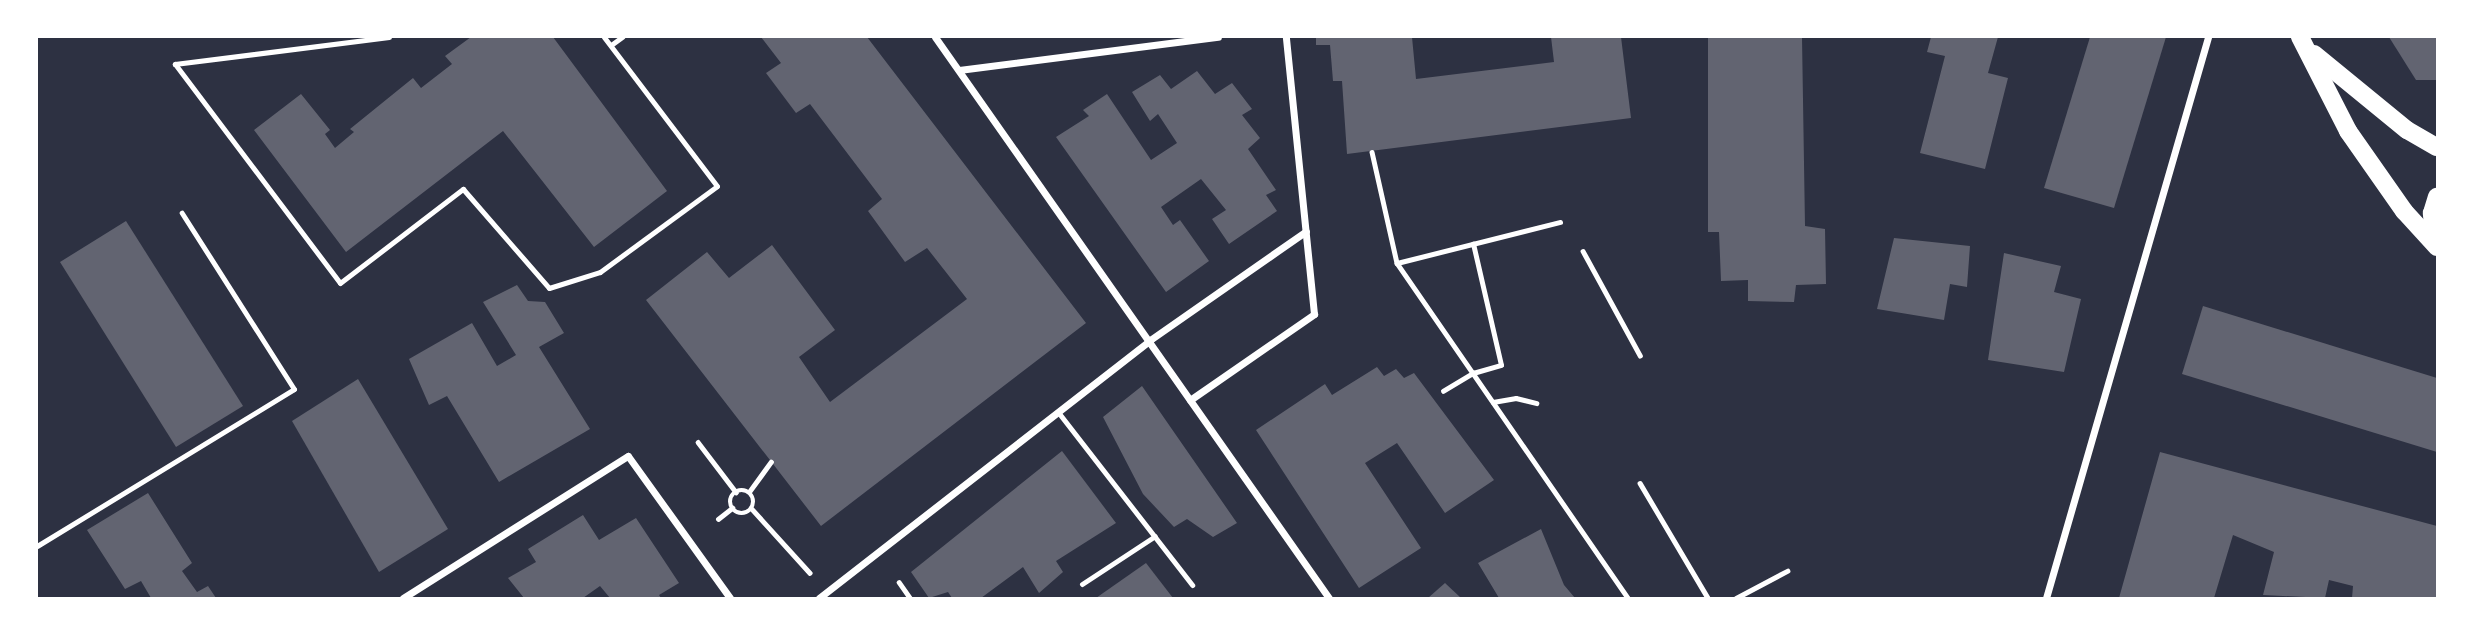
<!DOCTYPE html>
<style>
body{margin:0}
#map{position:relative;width:2474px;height:635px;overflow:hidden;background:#2d3142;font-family:"Source Serif 4",serif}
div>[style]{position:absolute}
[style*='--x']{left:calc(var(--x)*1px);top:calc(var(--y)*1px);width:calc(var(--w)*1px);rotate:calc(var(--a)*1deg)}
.building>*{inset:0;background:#626471}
.path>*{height:4.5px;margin:-2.25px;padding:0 2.25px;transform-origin:2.25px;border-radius:2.25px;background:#fff}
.path>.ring{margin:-2.25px;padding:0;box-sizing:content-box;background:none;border:4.5px solid #fff;border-radius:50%}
.service>*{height:5px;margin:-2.5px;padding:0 2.5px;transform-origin:2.5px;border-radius:2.5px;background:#fff}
.minor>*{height:7px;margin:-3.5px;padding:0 3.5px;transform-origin:3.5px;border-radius:3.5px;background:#fff}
.primary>*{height:18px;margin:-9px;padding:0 9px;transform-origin:9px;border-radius:9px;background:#fff}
span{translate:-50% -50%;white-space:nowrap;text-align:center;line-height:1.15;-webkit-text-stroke:7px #fff;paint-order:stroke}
.frame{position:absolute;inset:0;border:38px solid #fff;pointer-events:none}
</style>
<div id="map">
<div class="building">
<i style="clip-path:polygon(471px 37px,553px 37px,667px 191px,594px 247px,503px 131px,346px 252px,254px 130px,301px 94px,330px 130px,325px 134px,335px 148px,354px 132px,350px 129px,413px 78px,421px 88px,452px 64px,445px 56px)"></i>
<i style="clip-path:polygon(761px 37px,867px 37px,1086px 323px,821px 526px,646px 300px,707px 252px,729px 278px,772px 245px,835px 330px,799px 357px,830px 402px,967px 299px,927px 248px,905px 262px,868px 211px,882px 199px,810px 104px,796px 113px,766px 73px,781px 63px)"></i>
<i style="clip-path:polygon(1316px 37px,1412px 37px,1416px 79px,1554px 62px,1551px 37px,1621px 37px,1631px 118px,1347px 154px,1342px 81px,1333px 81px,1330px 45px,1316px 45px)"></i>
<i style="clip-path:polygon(1708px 37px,1802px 37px,1805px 226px,1825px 229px,1826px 284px,1796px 285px,1794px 302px,1748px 301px,1748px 280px,1721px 281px,1719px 232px,1708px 232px)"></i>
<i style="clip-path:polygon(1931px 37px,1998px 37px,1988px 73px,2008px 78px,1985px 169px,1920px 153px,1945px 56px,1927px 52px)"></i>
<i style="clip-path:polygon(2090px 37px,2166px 37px,2114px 208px,2044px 188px)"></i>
<i style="clip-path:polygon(2389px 37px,2437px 37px,2437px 80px,2416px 80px)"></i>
<i style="clip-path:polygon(1197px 71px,1215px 94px,1232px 83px,1252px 109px,1242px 115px,1260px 138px,1248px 149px,1276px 190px,1266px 195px,1277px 211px,1229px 244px,1212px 219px,1226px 210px,1201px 179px,1161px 207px,1173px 225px,1180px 220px,1209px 261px,1166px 292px,1056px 137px,1089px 116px,1083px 110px,1107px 94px,1151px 160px,1177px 143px,1158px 114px,1150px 121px,1132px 92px,1160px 75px,1171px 89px)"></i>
<i style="clip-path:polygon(126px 221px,243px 406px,176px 447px,60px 262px)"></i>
<i style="clip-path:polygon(1894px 238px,1970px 246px,1967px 287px,1950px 284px,1944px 320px,1877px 309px)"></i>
<i style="clip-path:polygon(2004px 253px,2061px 266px,2054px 292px,2081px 299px,2064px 372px,1988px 360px)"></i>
<i style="clip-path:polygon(517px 285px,528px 301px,545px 302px,564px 333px,539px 347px,590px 429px,499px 482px,447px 396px,429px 405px,409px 359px,472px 323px,497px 366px,516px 355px,483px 302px)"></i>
<i style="clip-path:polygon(2203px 306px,2437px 378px,2437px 452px,2182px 374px)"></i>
<i style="clip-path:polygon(1377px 367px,1384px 376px,1396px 369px,1404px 378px,1414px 373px,1494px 480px,1445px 513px,1397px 443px,1365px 463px,1421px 548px,1359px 588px,1256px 430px,1325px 384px,1332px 395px)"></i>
<i style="clip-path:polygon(358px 379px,448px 529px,379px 572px,292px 421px)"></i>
<i style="clip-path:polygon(1142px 386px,1237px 523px,1213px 537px,1187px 519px,1174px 527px,1143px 494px,1103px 417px)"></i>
<i style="clip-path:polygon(1062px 451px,1116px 523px,1056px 561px,1063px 572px,1039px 593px,1023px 567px,981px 598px,952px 598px,948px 592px,929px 598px,911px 572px)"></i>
<i style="clip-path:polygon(2160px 452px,2437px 526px,2437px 598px,2352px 598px,2353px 586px,2329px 580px,2325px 598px,2263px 595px,2274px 552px,2233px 535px,2214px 598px,2119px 598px)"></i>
<i style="clip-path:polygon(148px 493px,192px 563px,182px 571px,197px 592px,208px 586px,216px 598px,151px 598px,141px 581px,125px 589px,87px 530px)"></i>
<i style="clip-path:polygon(583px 515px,599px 540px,636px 518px,679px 583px,659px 595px,661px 598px,610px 598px,600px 586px,583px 598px,524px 598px,508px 578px,536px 562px,528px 549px)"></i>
<i style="clip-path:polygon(1541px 529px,1564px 585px,1575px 598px,1499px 598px,1478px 563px)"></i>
<i style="clip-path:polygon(1146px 563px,1173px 598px,1096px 598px)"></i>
<i style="clip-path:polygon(1445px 583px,1461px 598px,1428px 598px)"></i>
</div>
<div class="path">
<i style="--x:1372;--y:152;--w:114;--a:77.3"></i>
<i style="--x:1397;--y:263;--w:407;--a:55.4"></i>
<i style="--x:1583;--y:251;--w:119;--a:61.3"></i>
<i style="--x:1397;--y:263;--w:168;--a:-14.1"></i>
<i style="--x:1443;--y:391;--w:35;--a:-31"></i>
<i style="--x:1473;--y:373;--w:29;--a:-16"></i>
<i style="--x:1501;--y:365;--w:124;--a:-103"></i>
<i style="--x:1493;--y:402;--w:23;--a:-10"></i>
<i style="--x:1516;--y:398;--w:21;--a:14"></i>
<i style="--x:698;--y:442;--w:63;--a:52.8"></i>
<i style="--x:1640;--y:483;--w:134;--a:59.4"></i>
<i class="ring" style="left:730px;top:490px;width:19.5px;height:19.5px"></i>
<i style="--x:749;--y:492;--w:37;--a:-54"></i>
<i style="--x:752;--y:509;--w:86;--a:47.8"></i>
<i style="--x:718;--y:519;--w:18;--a:-38"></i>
<i style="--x:899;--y:582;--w:19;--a:55"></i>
<i style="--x:1736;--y:598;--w:58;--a:-27.9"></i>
</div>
<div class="service">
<i style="--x:389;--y:37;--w:216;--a:172.8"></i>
<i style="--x:175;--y:64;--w:274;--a:53"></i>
<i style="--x:340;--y:283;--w:155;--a:-37.4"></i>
<i style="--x:463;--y:189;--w:131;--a:49"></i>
<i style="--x:549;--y:288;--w:53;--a:-17.4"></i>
<i style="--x:600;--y:272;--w:145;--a:-36.3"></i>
<i style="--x:717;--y:186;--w:187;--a:-127.2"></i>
<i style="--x:611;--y:45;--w:14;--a:-36"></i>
<i style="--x:1058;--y:412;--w:219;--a:52.2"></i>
<i style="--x:37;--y:546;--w:301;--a:-31.4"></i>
<i style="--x:294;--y:389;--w:209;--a:-122.5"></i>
<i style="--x:1082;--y:584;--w:87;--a:-33.3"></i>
</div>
<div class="minor">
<i style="--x:935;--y:37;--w:686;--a:54.92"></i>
<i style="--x:959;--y:70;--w:261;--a:-7.3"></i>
<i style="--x:1190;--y:400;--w:151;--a:-34.7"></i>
<i style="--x:1314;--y:314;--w:278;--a:-95.8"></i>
<i style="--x:403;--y:598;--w:266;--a:-32.3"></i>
<i style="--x:628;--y:456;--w:175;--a:54.3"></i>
<i style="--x:819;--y:598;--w:420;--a:-37.9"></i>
<i style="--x:1150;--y:340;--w:190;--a:-34.9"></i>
<i style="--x:2046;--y:598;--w:584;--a:-73.89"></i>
</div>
<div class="primary">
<i style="--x:2300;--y:37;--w:106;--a:62.9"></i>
<i style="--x:2348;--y:131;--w:98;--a:55"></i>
<i style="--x:2404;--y:211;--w:49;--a:47.5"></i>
<i style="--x:2314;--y:54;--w:120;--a:39.3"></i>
<i style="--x:2407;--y:130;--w:34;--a:30"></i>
<i style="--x:2435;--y:244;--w:31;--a:-96"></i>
<i style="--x:2432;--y:213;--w:17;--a:-73"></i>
</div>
<div class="frame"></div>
</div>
